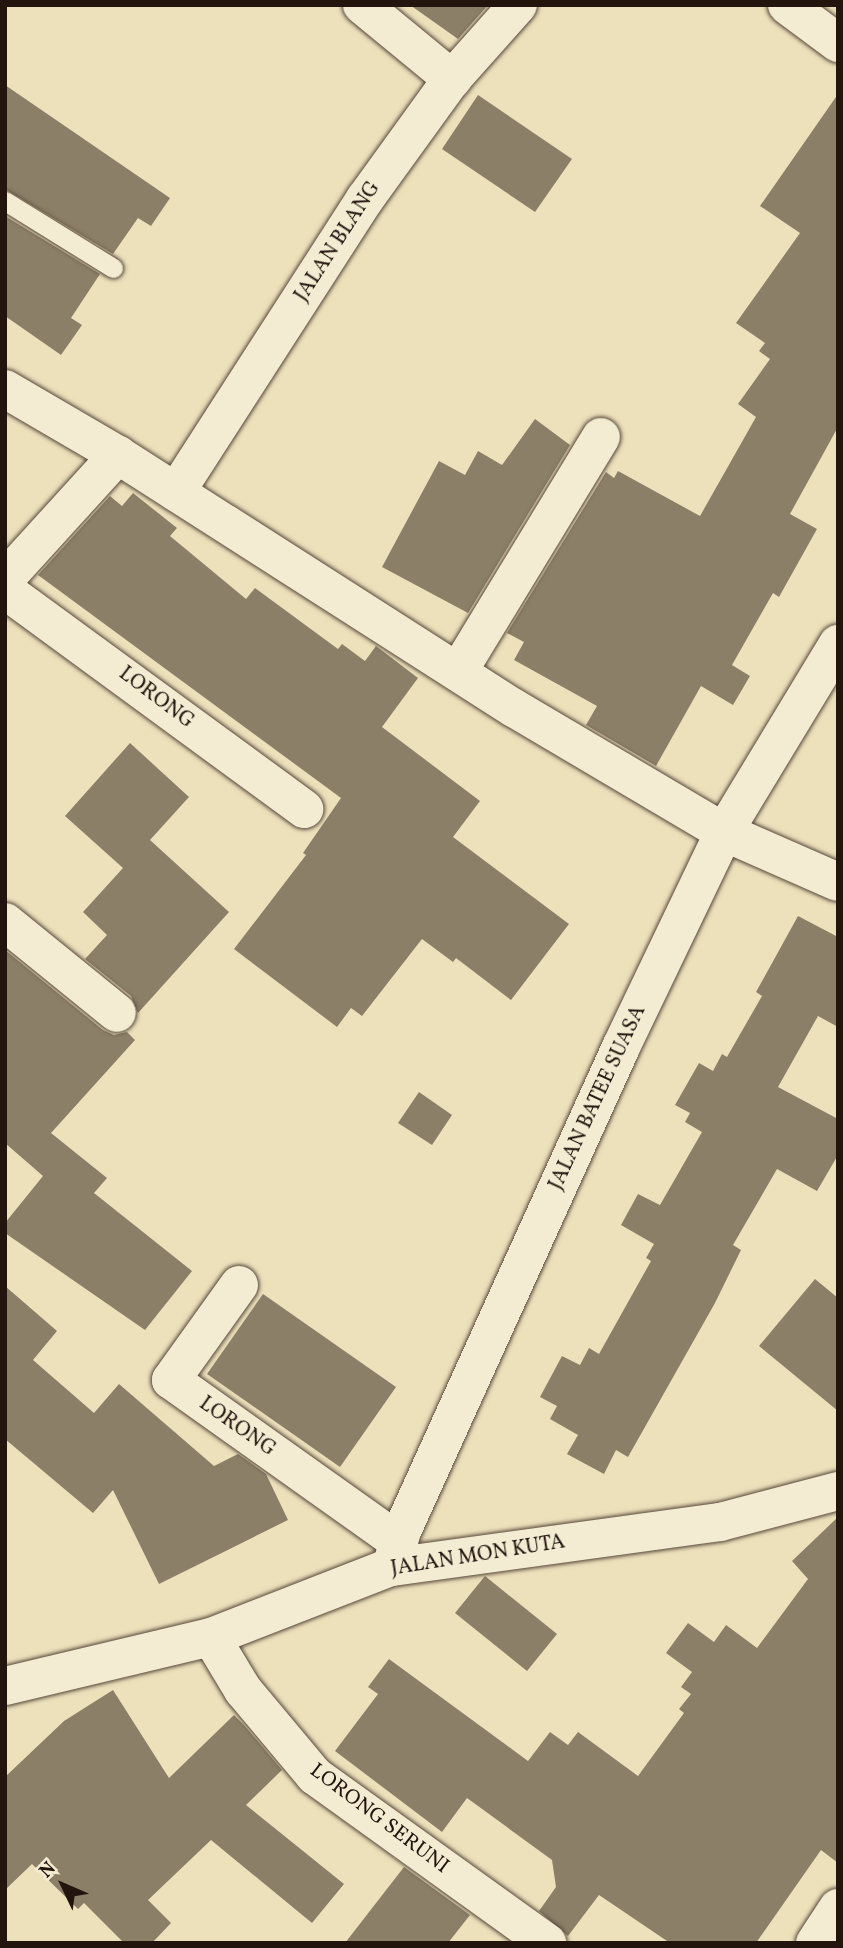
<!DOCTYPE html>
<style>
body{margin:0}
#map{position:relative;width:843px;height:1948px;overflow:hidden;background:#ede1bc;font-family:Vollkorn,serif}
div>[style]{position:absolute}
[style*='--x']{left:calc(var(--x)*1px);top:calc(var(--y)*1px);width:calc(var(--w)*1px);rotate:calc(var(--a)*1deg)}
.building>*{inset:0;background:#8c7f68}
.roads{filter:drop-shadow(0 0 2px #564739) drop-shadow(0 0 2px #564739)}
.service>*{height:19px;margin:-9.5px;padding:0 9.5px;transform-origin:9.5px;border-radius:9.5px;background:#f3ecd3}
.minor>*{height:38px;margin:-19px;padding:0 19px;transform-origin:19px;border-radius:19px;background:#f3ecd3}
span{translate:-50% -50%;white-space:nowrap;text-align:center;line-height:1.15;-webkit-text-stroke:5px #f3ecd3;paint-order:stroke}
.street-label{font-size:21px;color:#23140d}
.frame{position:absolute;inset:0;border:7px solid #23140d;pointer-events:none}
.north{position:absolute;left:28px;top:1850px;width:70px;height:70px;-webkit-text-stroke:5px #f3ecd3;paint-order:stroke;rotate:314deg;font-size:19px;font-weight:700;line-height:28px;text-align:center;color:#23140d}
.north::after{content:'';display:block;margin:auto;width:24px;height:32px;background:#23140d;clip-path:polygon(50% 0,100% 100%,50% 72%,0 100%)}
</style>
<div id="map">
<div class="building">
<i style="clip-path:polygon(410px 5px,488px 5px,458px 39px)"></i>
<i style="clip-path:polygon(5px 85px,170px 198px,151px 226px,138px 218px,113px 254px,5px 189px)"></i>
<i style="clip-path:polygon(838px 94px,838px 427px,790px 514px,817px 529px,779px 597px,773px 593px,732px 665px,750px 676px,733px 705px,701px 686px,656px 766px,586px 725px,597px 706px,514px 660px,524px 642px,507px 633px,606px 472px,614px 478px,618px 471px,700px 516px,756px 417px,738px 404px,770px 359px,759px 351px,765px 343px,736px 323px,800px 233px,760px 206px)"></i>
<i style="clip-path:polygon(478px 95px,572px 159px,535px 212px,442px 149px)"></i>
<i style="clip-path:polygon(5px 216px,100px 274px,71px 318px,82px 325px,61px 355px,5px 316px)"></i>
<i style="clip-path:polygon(535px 419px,570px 445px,468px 613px,382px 567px,439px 461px,465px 475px,478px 451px,502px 465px)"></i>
<i style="clip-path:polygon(133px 493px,177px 528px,170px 536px,246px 599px,255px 588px,338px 649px,342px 644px,365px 661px,376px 646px,418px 678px,382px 727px,480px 801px,453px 837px,569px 924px,511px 1000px,456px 958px,453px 962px,422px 939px,362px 1016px,351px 1008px,337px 1027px,234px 949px,306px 855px,303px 853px,341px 798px,38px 575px,110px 496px,122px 506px)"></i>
<i style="clip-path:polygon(130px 743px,189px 797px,150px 840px,229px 912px,138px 1013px,131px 996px,85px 959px,107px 935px,83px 912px,123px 868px,65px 816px)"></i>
<i style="clip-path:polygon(798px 916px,838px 937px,838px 1027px,818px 1016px,778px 1087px,838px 1119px,838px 1155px,817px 1191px,777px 1169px,733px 1245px,741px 1250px,715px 1303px,628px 1457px,616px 1450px,604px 1474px,567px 1454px,578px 1435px,550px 1419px,557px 1406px,540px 1397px,562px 1356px,580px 1365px,589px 1348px,599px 1354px,651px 1261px,646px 1258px,654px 1244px,621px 1225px,638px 1194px,660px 1205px,702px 1132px,685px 1122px,690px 1113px,675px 1105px,699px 1063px,713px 1071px,722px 1054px,727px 1057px,762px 996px,756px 992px)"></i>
<i style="clip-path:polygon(5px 950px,103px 1030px,114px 1035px,127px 1032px,135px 1040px,51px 1133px,107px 1178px,94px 1193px,192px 1271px,145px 1330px,5px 1233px,5px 1223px,43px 1176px,5px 1143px)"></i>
<i style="clip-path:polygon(419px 1092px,452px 1115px,432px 1145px,398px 1123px)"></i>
<i style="clip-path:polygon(815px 1279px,838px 1298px,838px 1411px,759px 1346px)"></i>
<i style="clip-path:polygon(5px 1286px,57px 1331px,33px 1360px,94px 1413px,119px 1384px,214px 1466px,238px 1454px,266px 1474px,288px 1520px,159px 1584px,113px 1490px,93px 1513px,5px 1439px)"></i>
<i style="clip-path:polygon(263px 1294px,396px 1387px,340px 1467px,207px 1374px)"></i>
<i style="clip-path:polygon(838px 1517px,838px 1863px,821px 1850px,756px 1943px,670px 1943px,599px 1895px,568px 1936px,539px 1911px,556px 1887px,552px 1860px,467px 1798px,442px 1832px,335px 1751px,378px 1694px,368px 1687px,389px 1659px,528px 1761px,550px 1732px,568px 1745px,578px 1732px,638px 1776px,684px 1713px,679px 1709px,691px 1694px,681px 1687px,692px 1672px,666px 1653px,688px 1623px,714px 1642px,726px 1625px,757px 1648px,808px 1579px,792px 1561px)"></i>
<i style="clip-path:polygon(485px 1576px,557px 1634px,527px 1671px,455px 1613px)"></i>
<i style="clip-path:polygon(113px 1690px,169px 1778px,234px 1715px,244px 1725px,282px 1770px,246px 1805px,344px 1884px,312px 1923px,211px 1840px,148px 1900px,171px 1923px,152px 1943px,124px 1943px,84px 1903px,78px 1909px,32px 1864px,5px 1890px,5px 1777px,64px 1721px)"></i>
<i style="clip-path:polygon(404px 1867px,470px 1915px,448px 1943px,345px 1943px)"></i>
</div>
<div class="roads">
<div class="service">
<i style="--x:5;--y:201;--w:127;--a:31.8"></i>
</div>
<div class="minor">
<i style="--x:362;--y:5;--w:117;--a:39.4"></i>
<i style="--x:787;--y:5;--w:64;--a:36.7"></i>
<i style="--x:5;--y:389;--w:131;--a:30.3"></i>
<i style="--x:118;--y:455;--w:470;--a:32.6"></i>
<i style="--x:514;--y:708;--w:244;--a:30.6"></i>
<i style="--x:724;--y:832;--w:124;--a:23.7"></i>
<i style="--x:176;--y:492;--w:349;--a:-57.2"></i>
<i style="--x:365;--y:199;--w:148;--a:-54.1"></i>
<i style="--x:452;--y:79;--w:99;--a:-48.3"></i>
<i style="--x:5;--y:579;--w:168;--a:-47.7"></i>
<i style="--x:5;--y:590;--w:371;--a:36.2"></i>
<i style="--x:458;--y:672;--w:275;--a:-58.7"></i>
<i style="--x:5;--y:922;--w:144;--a:39.1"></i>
<i style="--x:239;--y:1285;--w:117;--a:125.6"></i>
<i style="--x:171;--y:1380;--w:280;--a:35.4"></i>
<i style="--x:391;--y:1567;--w:38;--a:-73"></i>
<i style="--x:402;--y:1531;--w:531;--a:-65.65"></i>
<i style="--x:621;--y:1047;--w:238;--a:-64.4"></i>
<i style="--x:724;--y:832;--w:220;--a:-58.8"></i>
<i style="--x:211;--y:1637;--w:62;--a:58.9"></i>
<i style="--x:243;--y:1690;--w:112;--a:50.1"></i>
<i style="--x:315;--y:1776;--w:286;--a:35.7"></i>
<i style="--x:5;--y:1686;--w:212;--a:-13.4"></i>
<i style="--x:211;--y:1637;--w:193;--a:-21.3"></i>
<i style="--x:391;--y:1567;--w:332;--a:-7.8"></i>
<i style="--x:720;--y:1522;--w:122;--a:-14.7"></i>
<i style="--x:815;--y:1943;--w:42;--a:-56.7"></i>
</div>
</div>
<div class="street-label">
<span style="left:338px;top:242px;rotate:-57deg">JALAN BLANG</span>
<span style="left:156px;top:698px;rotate:37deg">LORONG</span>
<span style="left:598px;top:1098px;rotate:-65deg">JALAN BATEE SUASA</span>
<span style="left:237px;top:1427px;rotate:35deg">LORONG</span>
<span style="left:478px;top:1556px;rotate:-9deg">JALAN MON KUTA</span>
<span style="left:379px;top:1819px;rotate:37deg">LORONG SERUNI</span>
</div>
<div class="frame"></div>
<div class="north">N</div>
</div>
